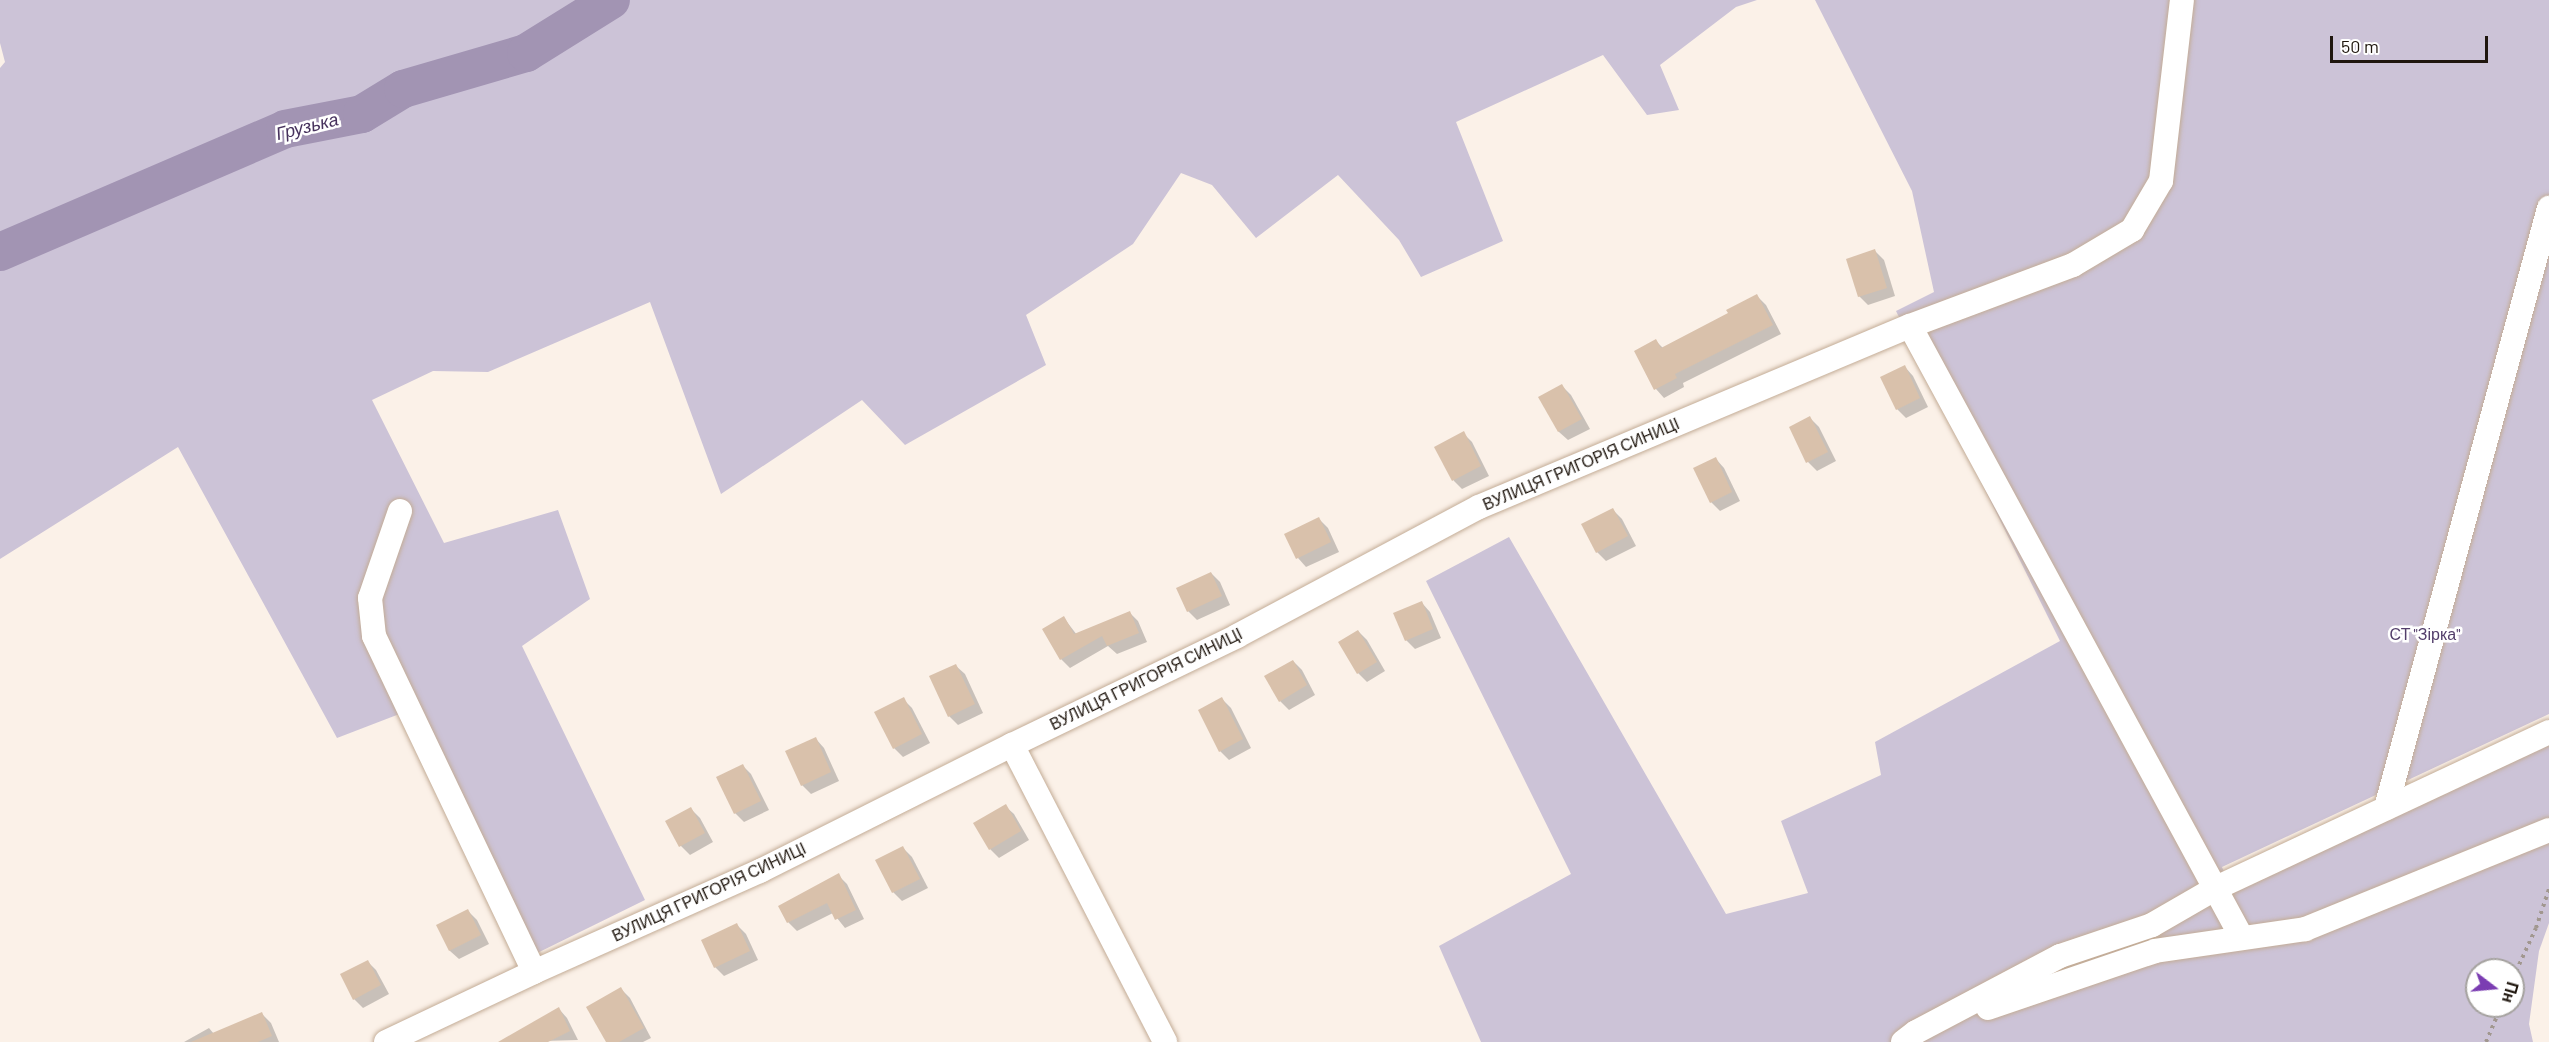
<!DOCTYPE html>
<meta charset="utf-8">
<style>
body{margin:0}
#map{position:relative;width:2549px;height:1042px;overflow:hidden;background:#fbf1e8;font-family:Barlow,sans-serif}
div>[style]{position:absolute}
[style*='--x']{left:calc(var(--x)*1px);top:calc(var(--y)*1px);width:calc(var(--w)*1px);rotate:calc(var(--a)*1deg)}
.green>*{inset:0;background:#ccc3d7}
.shadow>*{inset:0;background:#0003}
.river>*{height:38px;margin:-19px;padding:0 19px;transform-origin:19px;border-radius:19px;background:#a294b3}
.building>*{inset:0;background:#d9c1ab}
.path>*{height:4px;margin-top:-2px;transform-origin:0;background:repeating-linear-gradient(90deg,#a1978f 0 3px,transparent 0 7.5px)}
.roads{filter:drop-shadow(0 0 2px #c3ac96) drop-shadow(0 0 2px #c3ac96)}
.minor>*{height:24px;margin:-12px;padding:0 12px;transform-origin:12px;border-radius:12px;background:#fff}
span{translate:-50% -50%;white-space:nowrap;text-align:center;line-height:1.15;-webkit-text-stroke:5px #fff;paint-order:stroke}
.street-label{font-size:16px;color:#1f160e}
.park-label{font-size:16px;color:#523d6a}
.water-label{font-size:18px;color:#47325d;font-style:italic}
.north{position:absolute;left:2465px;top:958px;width:60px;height:60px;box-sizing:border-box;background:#fff;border:2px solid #a5a29f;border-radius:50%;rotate:106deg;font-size:16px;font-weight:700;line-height:24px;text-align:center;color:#1f160e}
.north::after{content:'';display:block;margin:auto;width:21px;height:27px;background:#7b3db2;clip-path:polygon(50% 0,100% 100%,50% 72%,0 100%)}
.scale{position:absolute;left:2330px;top:36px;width:158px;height:27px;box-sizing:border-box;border:3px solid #1f160e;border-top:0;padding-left:8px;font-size:18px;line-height:21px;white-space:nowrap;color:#1f160e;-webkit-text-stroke:4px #fff;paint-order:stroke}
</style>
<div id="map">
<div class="green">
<i style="clip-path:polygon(0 0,1757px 0,1736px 7px,1660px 65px,1679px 110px,1647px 115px,1603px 55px,1456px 122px,1503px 241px,1421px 277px,1399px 240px,1338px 175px,1256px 238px,1212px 185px,1181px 173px,1133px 244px,1026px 315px,1046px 365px,905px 445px,862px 400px,721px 494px,650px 302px,488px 372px,433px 371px,372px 400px,444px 543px,558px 510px,590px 599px,522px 646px,645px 900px,521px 961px,402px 713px,337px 738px,178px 447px,0 559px,0 68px,5px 62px,0 43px)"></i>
<i style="clip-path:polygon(evenodd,1815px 0,2549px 0,2549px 714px,2222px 867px,2232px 891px,2549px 741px,2549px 923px,2539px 951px,2529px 1024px,2533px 1042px,1481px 1042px,1439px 946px,1571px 874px,1426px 581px,1509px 537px,1726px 914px,1808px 893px,1781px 821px,1881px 775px,1875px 742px,2060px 641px,1896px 311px,1934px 292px,1912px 191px,1815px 0,2477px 970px,2513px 970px,2513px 1006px,2477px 1006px,2477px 970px)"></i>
</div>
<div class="shadow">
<i style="clip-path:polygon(1875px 251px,1884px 260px,1895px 296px,1868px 305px,1859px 296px)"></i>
<i style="clip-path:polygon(1757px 296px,1766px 305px,1781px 334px,1683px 383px,1684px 387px,1664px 398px,1656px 389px,1656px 341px,1663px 348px,1730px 314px)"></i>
<i style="clip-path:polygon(1905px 367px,1913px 376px,1928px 407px,1906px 418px,1897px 409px)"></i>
<i style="clip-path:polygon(1562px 386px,1571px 395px,1590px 429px,1568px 440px,1559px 432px,1541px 398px)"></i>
<i style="clip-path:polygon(1810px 418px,1819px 427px,1836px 461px,1817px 471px,1808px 462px)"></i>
<i style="clip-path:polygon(1463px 433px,1472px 442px,1489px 476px,1462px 489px,1454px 481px,1436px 447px)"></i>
<i style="clip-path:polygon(1716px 459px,1724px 468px,1740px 501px,1720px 511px,1711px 502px)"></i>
<i style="clip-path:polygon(1613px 510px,1622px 519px,1636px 546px,1606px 561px,1597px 552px)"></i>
<i style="clip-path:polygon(1319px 519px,1328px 528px,1339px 552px,1306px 567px,1298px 558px)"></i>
<i style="clip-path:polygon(1211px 573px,1220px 582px,1230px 605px,1197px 620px,1188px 611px)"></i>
<i style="clip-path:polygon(1422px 603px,1430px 612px,1441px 638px,1415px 649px,1406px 640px)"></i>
<i style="clip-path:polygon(1129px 612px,1138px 621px,1147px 642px,1117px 654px,1108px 646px,1070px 668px,1061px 659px,1064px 618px,1077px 635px)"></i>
<i style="clip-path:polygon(1358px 631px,1367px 640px,1385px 671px,1367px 682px,1358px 673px)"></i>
<i style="clip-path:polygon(1293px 661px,1302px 670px,1315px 695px,1289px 710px,1280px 701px)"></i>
<i style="clip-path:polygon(956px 666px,965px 674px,983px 713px,958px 725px,949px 716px)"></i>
<i style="clip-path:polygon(903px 699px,912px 708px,930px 743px,903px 757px,894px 748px)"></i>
<i style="clip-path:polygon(1222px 699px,1231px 708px,1251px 748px,1229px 760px,1220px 751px)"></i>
<i style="clip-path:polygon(816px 739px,824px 748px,839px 781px,811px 794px,802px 785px)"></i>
<i style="clip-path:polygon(742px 765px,751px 774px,769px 810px,744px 822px,735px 813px)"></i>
<i style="clip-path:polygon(1005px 806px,1014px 814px,1029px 840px,999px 858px,990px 849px)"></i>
<i style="clip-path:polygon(691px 809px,700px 818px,713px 842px,690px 855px,681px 846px,667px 822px)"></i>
<i style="clip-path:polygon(903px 848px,912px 857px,928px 888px,902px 901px,893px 892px)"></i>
<i style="clip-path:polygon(838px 875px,847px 884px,864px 919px,845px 928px,833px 913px,797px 931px,788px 922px)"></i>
<i style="clip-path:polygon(468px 911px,477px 920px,489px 944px,459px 959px,450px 951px,438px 926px)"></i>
<i style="clip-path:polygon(737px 925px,746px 934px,758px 960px,724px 976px,715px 967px)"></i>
<i style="clip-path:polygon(367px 961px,376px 970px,389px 994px,363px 1008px,354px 999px)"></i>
<i style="clip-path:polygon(621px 989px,630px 998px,651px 1038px,643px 1042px,607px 1042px)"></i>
<i style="clip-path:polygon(559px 1009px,567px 1018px,578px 1040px,508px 1042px)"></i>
<i style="clip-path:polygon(262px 1014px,271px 1023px,279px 1042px,184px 1042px,209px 1028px,214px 1034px)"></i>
</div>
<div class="river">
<i style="--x:0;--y:252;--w:310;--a:-23.3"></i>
<i style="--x:285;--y:129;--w:78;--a:-11"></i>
<i style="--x:362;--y:114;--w:48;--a:-31.4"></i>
<i style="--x:403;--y:89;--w:128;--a:-16.3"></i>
<i style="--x:526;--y:53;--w:100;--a:-31.9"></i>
</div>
<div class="building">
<i style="clip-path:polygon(1875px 249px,1887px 288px,1858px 297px,1846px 259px)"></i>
<i style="clip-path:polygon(1757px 294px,1773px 325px,1675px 374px,1677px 378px,1654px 390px,1634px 351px,1656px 339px,1661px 348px,1728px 313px,1726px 310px)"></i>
<i style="clip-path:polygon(1905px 365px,1920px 398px,1896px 410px,1880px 377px)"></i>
<i style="clip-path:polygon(1562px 384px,1582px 419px,1558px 432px,1538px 397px)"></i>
<i style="clip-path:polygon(1810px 416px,1828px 452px,1806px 463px,1789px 427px)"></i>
<i style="clip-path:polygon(1464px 431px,1481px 466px,1452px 481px,1434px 447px)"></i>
<i style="clip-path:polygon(1716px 457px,1732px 492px,1710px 503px,1693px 468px)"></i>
<i style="clip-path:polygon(1613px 508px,1628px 536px,1596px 553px,1581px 524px)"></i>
<i style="clip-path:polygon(1319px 517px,1331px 542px,1296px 559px,1284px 534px)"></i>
<i style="clip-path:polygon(1211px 572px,1222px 596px,1187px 612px,1176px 588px)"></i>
<i style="clip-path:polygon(1422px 601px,1433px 629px,1405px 641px,1393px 613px)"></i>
<i style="clip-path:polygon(1130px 611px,1139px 633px,1107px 646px,1102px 636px,1060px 660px,1042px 629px,1064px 616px,1074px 634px)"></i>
<i style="clip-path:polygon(1358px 630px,1377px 662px,1357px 674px,1338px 642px)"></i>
<i style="clip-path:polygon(1293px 660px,1307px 685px,1279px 702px,1264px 676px)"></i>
<i style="clip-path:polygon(956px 664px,975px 704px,948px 717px,929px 676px)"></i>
<i style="clip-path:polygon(904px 697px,922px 734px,893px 749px,874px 712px)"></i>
<i style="clip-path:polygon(1222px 697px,1243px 739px,1219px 752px,1198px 710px)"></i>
<i style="clip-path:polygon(816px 737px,831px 772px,801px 786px,785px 751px)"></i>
<i style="clip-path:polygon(743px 764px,761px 801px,734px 814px,716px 777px)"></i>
<i style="clip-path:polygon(1006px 804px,1021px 831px,989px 850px,973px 823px)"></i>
<i style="clip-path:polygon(691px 807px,705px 833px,679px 847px,665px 821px)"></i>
<i style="clip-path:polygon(903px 846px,920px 879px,892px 893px,875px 860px)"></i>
<i style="clip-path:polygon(839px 873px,856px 910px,835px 920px,827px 903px,787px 923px,778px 906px)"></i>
<i style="clip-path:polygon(468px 909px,481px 935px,449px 951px,436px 925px)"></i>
<i style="clip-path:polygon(737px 923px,750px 951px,714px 968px,701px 940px)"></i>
<i style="clip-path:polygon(368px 960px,381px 985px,353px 1000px,340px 974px)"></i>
<i style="clip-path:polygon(621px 987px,644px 1028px,619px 1042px,606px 1042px,586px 1007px)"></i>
<i style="clip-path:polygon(559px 1007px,570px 1031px,548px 1042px,498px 1042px)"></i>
<i style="clip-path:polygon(262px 1012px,272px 1036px,258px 1042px,191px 1042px)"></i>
</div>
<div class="path">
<i style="--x:2513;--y:978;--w:55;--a:-65.3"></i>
<i style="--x:2536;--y:928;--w:41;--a:-71.6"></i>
<i style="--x:2486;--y:1042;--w:39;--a:-67"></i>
</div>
<div class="roads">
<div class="minor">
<i style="--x:1910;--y:326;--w:696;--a:61.52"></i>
<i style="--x:400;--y:511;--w:92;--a:109"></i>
<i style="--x:370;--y:598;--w:38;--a:84"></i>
<i style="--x:374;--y:636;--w:372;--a:64.5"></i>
<i style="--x:1012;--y:745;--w:334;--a:62.7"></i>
<i style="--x:2386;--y:808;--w:622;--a:-74.8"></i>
<i style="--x:1988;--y:1008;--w:176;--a:-18.8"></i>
<i style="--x:2155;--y:951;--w:152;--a:-8.3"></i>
<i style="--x:2305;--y:929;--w:263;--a:-22.1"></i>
<i style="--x:386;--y:1042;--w:164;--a:-25.3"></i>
<i style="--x:534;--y:972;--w:248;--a:-24.1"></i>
<i style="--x:760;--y:871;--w:282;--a:-26.6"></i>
<i style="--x:1012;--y:745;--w:250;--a:-25.8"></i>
<i style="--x:1237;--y:636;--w:274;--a:-28.1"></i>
<i style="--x:1479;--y:507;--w:467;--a:-22.8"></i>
<i style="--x:1910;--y:326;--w:174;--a:-20.5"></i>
<i style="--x:2073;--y:265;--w:69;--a:-30.7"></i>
<i style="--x:2132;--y:230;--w:57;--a:-59.4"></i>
<i style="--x:2161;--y:181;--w:182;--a:-83.4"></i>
<i style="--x:1903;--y:1042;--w:16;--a:-38"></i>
<i style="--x:1916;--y:1032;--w:163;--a:-27.8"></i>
<i style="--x:2060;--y:956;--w:97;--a:-18.6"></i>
<i style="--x:2152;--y:925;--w:74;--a:-30"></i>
<i style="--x:2216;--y:888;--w:368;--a:-25.1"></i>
</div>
</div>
<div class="street-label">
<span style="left:1581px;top:464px;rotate:-23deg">ВУЛИЦЯ ГРИГОРІЯ СИНИЦІ</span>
<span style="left:1146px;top:679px;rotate:-26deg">ВУЛИЦЯ ГРИГОРІЯ СИНИЦІ</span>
<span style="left:709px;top:892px;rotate:-25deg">ВУЛИЦЯ ГРИГОРІЯ СИНИЦІ</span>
</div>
<div class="park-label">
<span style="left:2425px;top:634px">СТ "Зірка"</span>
</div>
<div class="water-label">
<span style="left:307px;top:126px;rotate:-14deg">Грузька</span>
</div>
<div class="north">Пн</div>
<div class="scale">50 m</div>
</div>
